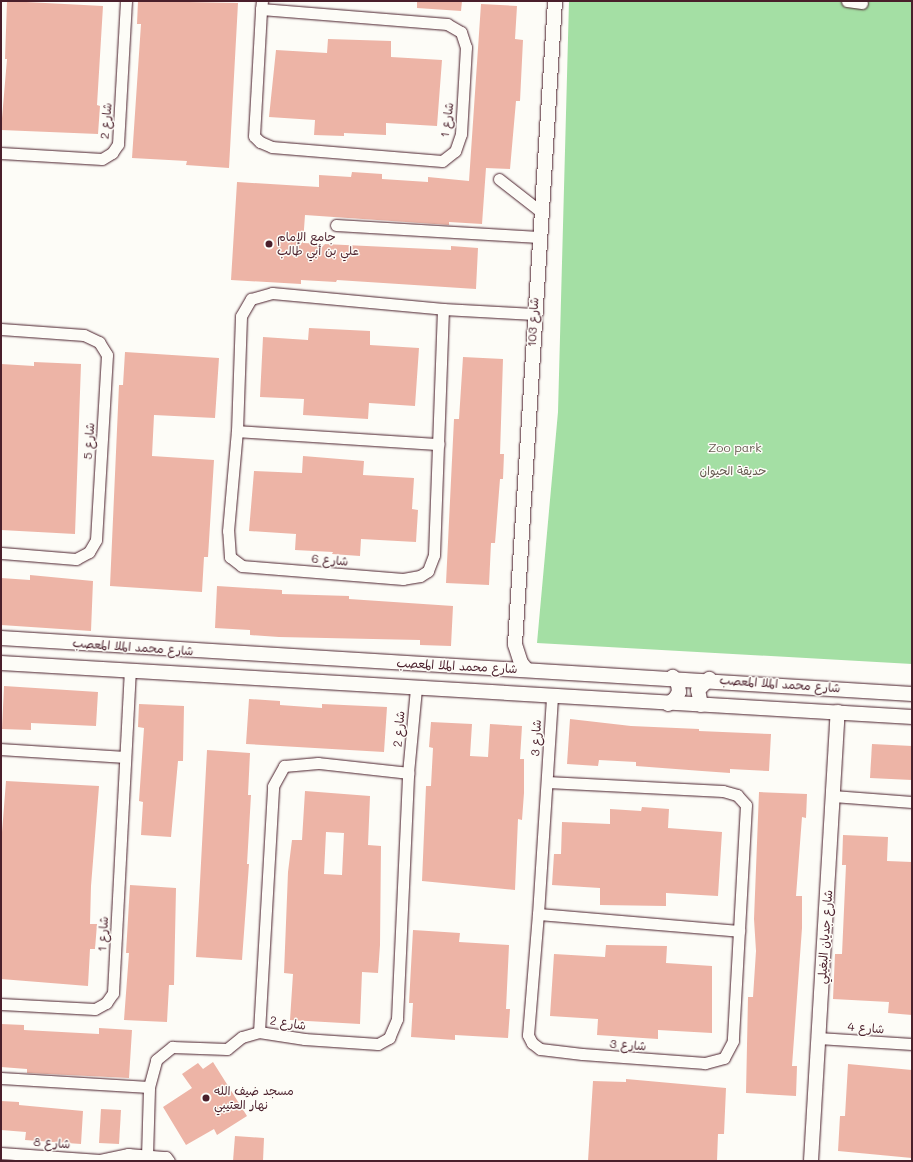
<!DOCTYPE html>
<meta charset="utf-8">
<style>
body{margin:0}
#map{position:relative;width:913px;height:1162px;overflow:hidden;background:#fdfcf7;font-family:Mali,"Playpen Sans Arabic",sans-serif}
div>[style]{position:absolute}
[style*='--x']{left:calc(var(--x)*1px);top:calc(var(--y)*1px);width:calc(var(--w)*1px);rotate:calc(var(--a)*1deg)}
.green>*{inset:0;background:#a4dfa4}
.building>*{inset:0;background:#edb4a6}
.roads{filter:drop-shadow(0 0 1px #4a1f2b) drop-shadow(0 0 1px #4a1f2b)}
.minor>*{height:11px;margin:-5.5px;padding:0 5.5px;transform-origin:5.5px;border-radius:5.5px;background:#fdfcf7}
.tertiary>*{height:14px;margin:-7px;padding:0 7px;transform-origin:7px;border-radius:7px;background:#fdfcf7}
.dots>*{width:11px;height:11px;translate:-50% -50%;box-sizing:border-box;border:2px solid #fdfcf7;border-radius:50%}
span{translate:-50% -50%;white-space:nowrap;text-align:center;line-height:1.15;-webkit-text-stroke:3px #fdfcf7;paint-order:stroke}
.street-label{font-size:12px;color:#4a1f2b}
.poi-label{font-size:12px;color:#4a1f2b}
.left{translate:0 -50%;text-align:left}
.park-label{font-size:12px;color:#65594f}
.frame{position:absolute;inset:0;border:2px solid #4a1f2b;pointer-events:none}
</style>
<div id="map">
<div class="green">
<i style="clip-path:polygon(569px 1px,912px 1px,912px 664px,537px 643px,558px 412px)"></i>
</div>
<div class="building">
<i style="clip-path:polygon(7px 1px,103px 6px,97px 105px,100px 106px,98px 134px,1px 130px,7px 59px,5px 59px)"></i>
<i style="clip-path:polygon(138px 1px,238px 3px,229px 168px,186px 165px,187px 161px,132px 158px,141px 24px,137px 24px)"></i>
<i style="clip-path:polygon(417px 1px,462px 1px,461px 11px,417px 8px)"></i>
<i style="clip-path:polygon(481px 4px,517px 6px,515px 39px,523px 40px,520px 101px,516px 101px,510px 169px,486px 168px,482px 224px,449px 222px,449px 225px,305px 215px,303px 243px,451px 250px,451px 246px,478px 248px,476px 289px,337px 280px,336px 282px,301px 280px,301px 284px,231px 280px,237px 182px,319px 187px,319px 175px,351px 177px,352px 172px,382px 174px,382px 179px,428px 182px,428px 177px,469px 181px)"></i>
<i style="clip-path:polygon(328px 39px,391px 41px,391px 57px,442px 60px,437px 126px,386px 123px,386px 135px,344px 133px,344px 136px,314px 135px,315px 120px,269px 117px,276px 50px,327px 53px)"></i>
<i style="clip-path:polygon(309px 328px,370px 331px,370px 345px,419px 348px,415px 406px,369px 403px,368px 419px,303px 415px,304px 399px,260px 397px,263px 337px,308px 340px)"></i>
<i style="clip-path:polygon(125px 352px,219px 358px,215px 418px,154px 415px,152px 456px,214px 460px,208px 557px,204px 557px,202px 592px,110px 586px,119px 385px,123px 385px)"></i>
<i style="clip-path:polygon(463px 357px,503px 359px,500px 454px,504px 454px,503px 479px,500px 479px,495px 543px,491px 543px,489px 585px,446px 583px,454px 419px,459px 419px)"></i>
<i style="clip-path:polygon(34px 362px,81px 364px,75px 534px,1px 530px,1px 364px,34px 366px)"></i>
<i style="clip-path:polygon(303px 456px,364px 461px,363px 475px,414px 478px,412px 509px,418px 510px,416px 542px,361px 539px,360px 556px,332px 554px,333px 552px,295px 550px,296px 534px,249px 531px,254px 471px,302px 473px)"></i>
<i style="clip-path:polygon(30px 575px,93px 581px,91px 631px,1px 625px,1px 578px,30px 580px)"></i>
<i style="clip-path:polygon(217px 586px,282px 590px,282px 594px,349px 596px,349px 599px,453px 606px,451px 646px,420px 645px,420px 640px,279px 637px,250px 635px,250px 630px,215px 628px)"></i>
<i style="clip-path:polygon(4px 686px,98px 692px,96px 726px,31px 723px,31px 730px,2px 729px)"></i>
<i style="clip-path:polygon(249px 699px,280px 701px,280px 705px,322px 708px,322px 704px,387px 707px,384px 752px,246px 744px)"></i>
<i style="clip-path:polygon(139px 704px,184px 706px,183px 761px,178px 761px,171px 837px,141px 835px,143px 802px,139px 801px,144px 728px,138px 727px)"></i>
<i style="clip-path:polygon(570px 719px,631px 726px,699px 729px,699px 731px,771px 734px,769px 771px,730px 769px,730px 773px,702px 771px,636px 766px,636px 762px,599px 760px,598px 766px,567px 764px)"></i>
<i style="clip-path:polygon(431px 722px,472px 724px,470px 756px,488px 757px,490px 724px,522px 726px,520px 759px,524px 759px,524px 793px,522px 820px,518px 819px,515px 890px,422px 881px,426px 786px,431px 786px,433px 748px,429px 747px)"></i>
<i style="clip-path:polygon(872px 744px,912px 746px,912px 780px,870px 778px)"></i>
<i style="clip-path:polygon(207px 750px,250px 753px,248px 795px,251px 795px,247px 864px,249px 864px,242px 960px,196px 957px)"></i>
<i style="clip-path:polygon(6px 781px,99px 786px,91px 886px,90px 924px,97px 924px,95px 949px,90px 949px,88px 986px,1px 979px,1px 845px)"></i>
<i style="clip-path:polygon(evenodd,305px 791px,370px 796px,368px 845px,381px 846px,380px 945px,378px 973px,362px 972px,360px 1024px,290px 1020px,293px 974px,284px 973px,288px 872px,292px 840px,302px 840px,305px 791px,326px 832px,344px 833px,342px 875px,324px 874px,326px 832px)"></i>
<i style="clip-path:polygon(759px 792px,807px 794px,806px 818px,802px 817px,796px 896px,802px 896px,802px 928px,792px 1066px,797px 1066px,796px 1096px,746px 1093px,748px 997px,753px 997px,756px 951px,754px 919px)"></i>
<i style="clip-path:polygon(642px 807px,669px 809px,668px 828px,722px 832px,718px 896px,666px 893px,666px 906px,600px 905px,600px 888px,552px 885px,554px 854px,561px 854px,562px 822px,610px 824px,610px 809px,641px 811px)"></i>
<i style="clip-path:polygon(843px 835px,888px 837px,887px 861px,912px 862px,912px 1015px,888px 1013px,889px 1002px,833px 999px,835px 954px,842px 954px,846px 865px,842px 865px)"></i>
<i style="clip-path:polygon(130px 885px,176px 888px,174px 985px,169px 985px,167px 1022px,124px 1020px,129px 953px,126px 953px)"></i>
<i style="clip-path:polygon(413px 930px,460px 933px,459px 942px,509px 945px,506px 1009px,510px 1009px,508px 1038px,455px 1035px,455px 1040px,411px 1037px,413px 1003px,409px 1003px)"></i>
<i style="clip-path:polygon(606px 945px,667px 946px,666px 963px,712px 966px,712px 1033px,658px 1030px,658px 1039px,597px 1035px,598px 1019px,550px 1016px,554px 954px,605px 957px)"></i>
<i style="clip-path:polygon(1px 1024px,24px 1025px,24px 1030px,99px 1034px,99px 1028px,132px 1030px,129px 1078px,27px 1073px,27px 1069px,1px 1067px)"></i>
<i style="clip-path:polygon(213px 1062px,247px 1116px,217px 1135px,214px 1129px,186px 1145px,163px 1107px,192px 1088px,182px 1074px,198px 1063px,203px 1069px)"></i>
<i style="clip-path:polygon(848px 1064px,912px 1070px,912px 1158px,838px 1151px,840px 1116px,845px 1116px)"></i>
<i style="clip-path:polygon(626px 1079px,726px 1088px,724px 1134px,718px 1134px,717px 1161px,588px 1161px,593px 1081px,626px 1082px)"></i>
<i style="clip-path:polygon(1px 1101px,19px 1102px,19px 1105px,83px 1111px,81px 1144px,25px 1140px,26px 1132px,1px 1130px)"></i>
<i style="clip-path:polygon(101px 1109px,121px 1110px,119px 1144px,99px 1143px)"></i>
<i style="clip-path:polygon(235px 1136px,264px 1138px,263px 1161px,233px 1161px)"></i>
</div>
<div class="roads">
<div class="minor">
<i style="--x:847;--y:1;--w:15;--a:8"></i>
<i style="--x:261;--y:9;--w:187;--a:4.6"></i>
<i style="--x:447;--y:24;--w:16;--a:30"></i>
<i style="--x:461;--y:32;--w:16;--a:72"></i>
<i style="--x:466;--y:47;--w:87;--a:93.3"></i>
<i style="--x:461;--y:134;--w:18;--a:109"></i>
<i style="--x:455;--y:151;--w:16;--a:142"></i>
<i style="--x:442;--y:161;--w:171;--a:-175.3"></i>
<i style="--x:272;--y:147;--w:13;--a:-157"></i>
<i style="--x:260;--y:142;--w:8;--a:-135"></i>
<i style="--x:254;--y:136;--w:127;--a:-86.8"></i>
<i style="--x:261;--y:9;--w:8;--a:-83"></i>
<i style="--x:1;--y:153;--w:101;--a:3.4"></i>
<i style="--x:102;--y:159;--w:12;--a:-31"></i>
<i style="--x:112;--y:153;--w:11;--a:-56"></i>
<i style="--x:118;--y:144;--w:143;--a:-86.8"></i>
<i style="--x:499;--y:179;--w:52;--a:38"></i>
<i style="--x:336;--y:225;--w:203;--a:3.4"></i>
<i style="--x:443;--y:309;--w:246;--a:92.1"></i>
<i style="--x:434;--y:555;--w:17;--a:111"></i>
<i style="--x:428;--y:571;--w:9;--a:148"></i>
<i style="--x:420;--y:576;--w:17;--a:170"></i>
<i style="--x:403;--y:579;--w:162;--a:-175.4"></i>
<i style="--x:242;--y:566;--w:15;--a:-143"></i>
<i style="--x:230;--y:557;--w:26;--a:-94"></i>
<i style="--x:228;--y:531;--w:100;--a:-84.9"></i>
<i style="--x:237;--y:431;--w:115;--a:-88"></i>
<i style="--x:241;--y:316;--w:20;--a:-60"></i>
<i style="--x:251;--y:299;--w:22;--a:-16"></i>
<i style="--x:272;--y:293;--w:172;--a:5.3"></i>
<i style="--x:443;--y:309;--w:91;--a:3.1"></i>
<i style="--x:1;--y:329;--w:83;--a:4.1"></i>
<i style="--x:84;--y:335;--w:17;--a:25"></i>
<i style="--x:99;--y:342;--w:15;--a:58"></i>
<i style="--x:107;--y:355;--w:185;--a:93.4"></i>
<i style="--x:96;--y:540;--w:14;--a:120"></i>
<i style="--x:89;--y:552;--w:15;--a:152"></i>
<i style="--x:76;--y:559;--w:75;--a:-175.4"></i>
<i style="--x:237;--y:431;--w:202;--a:3.7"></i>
<i style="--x:1;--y:749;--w:123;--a:3.7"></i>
<i style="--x:547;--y:782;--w:176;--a:2.9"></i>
<i style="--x:723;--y:791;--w:15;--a:16"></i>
<i style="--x:737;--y:795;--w:13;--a:48"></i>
<i style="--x:746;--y:805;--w:236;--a:93.2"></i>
<i style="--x:733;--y:1041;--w:19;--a:118"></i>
<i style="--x:724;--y:1058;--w:20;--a:165"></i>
<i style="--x:705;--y:1063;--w:123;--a:-175.8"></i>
<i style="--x:582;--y:1054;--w:42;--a:-173.2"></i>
<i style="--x:540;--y:1049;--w:10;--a:-143"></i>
<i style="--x:532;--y:1043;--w:9;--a:-117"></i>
<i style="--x:528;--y:1035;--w:121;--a:-85.3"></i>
<i style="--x:538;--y:914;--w:218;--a:-86.3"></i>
<i style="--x:833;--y:796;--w:79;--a:4.3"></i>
<i style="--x:538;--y:914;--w:202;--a:4.8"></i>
<i style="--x:1;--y:1004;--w:94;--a:3"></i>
<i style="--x:95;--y:1009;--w:13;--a:-29"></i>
<i style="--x:106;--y:1003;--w:12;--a:-55"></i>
<i style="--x:113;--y:993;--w:322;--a:-87"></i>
<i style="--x:259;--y:1032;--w:246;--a:-86.7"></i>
<i style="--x:273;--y:786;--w:23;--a:-61"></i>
<i style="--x:284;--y:766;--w:34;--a:-5"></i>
<i style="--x:318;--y:763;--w:91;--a:6.3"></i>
<i style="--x:818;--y:1038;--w:94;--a:3.7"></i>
<i style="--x:1;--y:1078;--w:148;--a:3.5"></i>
<i style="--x:1;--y:1153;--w:99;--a:4"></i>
<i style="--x:100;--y:1160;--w:29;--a:-12"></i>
<i style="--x:128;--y:1154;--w:38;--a:5"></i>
<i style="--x:166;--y:1157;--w:5;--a:53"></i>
<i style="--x:147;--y:1156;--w:69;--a:-88.3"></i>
<i style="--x:149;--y:1087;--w:28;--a:-75"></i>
<i style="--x:156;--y:1060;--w:21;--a:-39"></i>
<i style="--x:172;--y:1047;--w:55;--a:2.1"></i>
<i style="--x:227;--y:1049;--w:19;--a:-39"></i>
<i style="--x:242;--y:1037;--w:18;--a:-16"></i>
<i style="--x:259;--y:1032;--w:46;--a:8.8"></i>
<i style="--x:304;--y:1039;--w:74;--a:3.9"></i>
<i style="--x:378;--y:1044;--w:13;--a:-29"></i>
<i style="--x:389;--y:1038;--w:21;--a:-67"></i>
<i style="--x:397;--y:1019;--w:246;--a:-87.4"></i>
<i style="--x:408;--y:773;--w:85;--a:-84.6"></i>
</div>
<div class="tertiary">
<i style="--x:1;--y:638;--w:913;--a:3.52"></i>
<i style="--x:1;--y:663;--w:913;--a:3.39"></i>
<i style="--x:527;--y:670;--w:9;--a:-131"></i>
<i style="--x:521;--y:663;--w:20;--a:-108"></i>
<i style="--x:515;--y:644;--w:644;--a:-86.44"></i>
<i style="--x:668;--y:704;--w:9;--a:-36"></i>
<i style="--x:675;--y:699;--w:8;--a:-60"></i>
<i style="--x:679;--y:692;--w:8;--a:-97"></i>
<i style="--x:678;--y:684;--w:9;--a:-126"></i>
<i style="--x:701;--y:705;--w:15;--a:-101"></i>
<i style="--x:698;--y:690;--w:16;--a:-45"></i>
<i style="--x:811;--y:1161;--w:450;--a:-86.6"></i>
</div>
</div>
<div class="dots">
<i style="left:269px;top:244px;background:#4a1f2b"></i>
<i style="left:206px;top:1098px;background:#4a1f2b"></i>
</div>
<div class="street-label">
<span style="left:447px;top:120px;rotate:-82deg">شارع 1</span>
<span style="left:106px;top:121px;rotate:-85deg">شارع 2</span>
<span style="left:533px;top:322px;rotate:-87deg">شارع 103</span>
<span style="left:89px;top:441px;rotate:-86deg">شارع 5</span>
<span style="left:330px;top:560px;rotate:5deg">شارع 6</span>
<span style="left:133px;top:647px;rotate:4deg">شارع محمد الملا المعصب</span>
<span style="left:457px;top:666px;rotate:3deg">شارع محمد الملا المعصب</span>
<span style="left:780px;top:684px;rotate:4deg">شارع محمد الملا المعصب</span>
<span style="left:399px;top:729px;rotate:-85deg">شارع 2</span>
<span style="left:536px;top:738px;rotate:-87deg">شارع 3</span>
<span style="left:103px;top:934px;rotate:-87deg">شارع 1</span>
<span style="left:825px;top:937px;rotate:-86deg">شارع جديان البغيلي</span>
<span style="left:288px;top:1023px;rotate:9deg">شارع 2</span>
<span style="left:866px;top:1028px;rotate:4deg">شارع 4</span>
<span style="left:628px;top:1045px;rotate:4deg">شارع 3</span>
<span style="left:52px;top:1143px;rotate:4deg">شارع 8</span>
</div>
<div class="poi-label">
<span class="left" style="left:277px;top:244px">جامع الإمام<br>علي بن أبي طالب</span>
<span class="left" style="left:214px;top:1098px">مسجد ضيف الله<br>نهار العتيبي</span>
</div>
<div class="park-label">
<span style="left:735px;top:448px">Zoo park</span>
<span style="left:733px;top:471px">حديقة الحيوان</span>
</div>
<div class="frame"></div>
</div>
